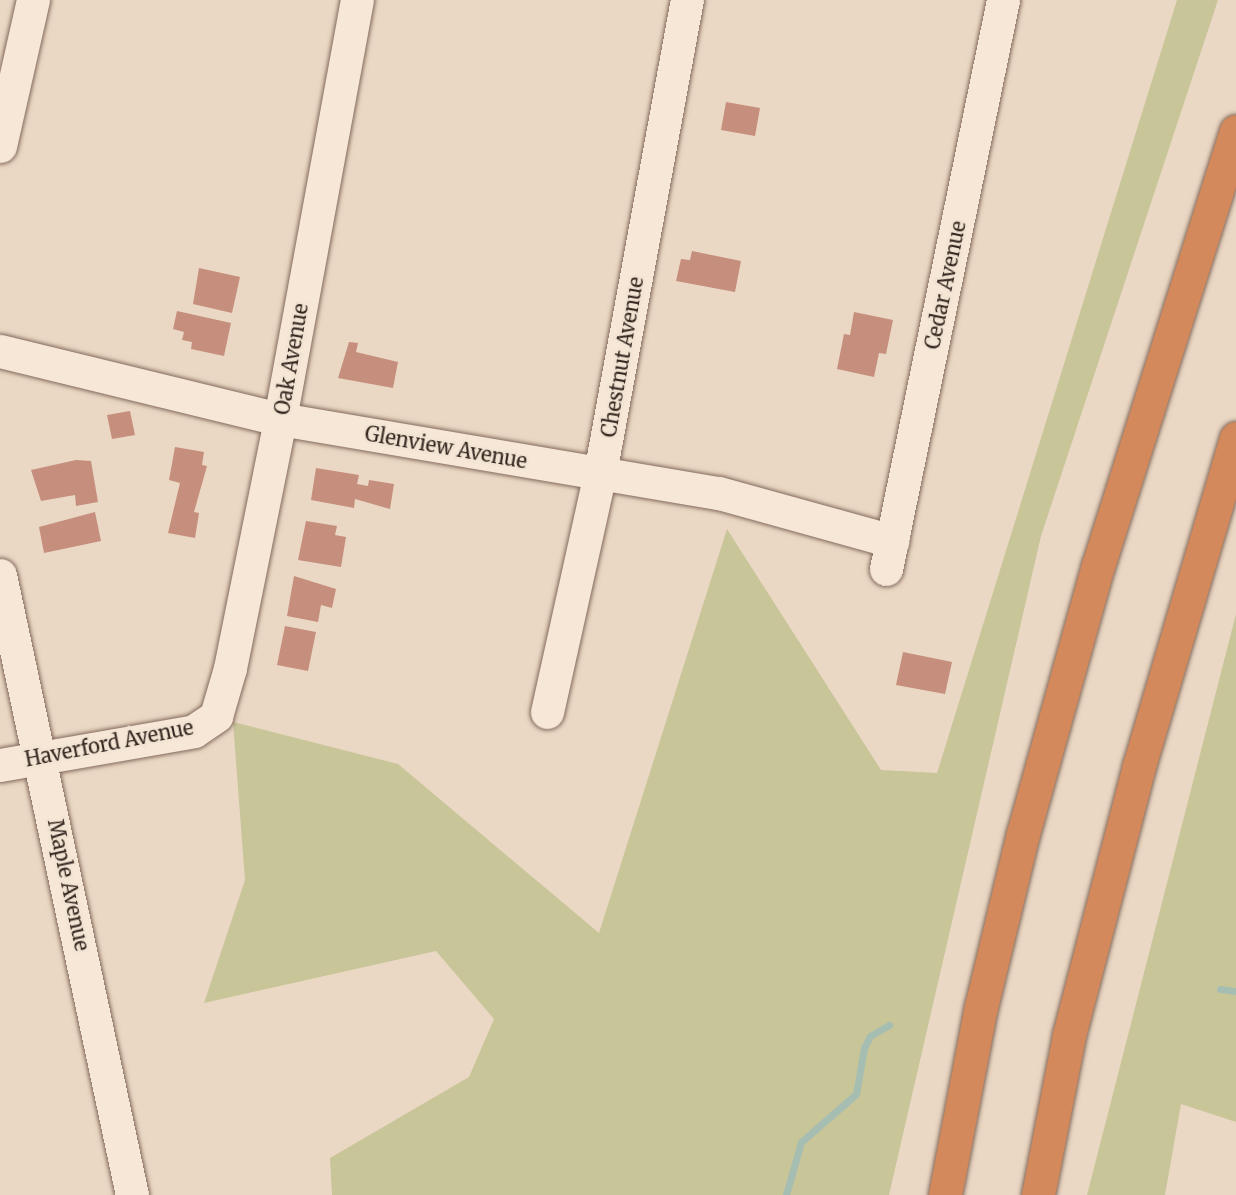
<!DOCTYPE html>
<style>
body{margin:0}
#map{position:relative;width:1236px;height:1195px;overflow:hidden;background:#ead8c4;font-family:Merriweather,serif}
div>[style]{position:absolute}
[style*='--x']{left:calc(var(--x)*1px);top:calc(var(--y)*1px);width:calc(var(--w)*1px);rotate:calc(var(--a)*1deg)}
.green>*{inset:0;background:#c8c599}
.stream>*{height:7px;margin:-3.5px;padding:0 3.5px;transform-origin:3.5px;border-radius:3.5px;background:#a6beb2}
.building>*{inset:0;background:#c68e7d}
.roads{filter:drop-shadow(0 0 2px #846a5c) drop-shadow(0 0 2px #846a5c)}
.minor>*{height:33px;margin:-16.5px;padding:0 16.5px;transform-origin:16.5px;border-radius:16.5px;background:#f6e7d7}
.highway>*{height:33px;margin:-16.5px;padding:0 16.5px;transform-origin:16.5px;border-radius:16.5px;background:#d3895b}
span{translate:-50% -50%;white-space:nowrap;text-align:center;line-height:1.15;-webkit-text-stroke:5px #f2e4d3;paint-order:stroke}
.street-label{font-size:20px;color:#35251f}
</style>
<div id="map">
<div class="green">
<i style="clip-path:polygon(1177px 0,1218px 0,1041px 536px,889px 1195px,332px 1195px,330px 1158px,469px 1077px,494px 1019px,436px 951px,204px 1003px,245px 880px,233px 722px,398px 764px,599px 933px,727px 529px,881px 770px,937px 773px)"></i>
<i style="clip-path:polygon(1236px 614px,1236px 1122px,1181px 1104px,1165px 1195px,1087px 1195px)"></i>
</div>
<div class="stream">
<i style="--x:1220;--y:989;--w:16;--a:7"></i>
<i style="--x:786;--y:1195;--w:55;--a:-74.2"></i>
<i style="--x:801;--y:1142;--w:73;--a:-41.1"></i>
<i style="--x:856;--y:1094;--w:47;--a:-80.1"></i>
<i style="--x:864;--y:1048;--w:13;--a:-63"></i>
<i style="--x:870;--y:1036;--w:22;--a:-30"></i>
</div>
<div class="building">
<i style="clip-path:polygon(726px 102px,760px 108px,755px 136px,721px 130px)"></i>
<i style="clip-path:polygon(692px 251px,741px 261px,735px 292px,676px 281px,681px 259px,690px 260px)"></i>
<i style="clip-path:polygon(199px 268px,240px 277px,232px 313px,193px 304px)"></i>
<i style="clip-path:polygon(177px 311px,231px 323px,224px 356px,191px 349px,192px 342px,182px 340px,184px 332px,173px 329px)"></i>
<i style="clip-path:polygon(854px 312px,893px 320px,886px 354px,879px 353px,874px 377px,837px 369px,844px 334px,850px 335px)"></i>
<i style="clip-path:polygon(349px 342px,358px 343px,356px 352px,398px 362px,393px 388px,338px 378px)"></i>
<i style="clip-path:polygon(130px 411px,135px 435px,112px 439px,107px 415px)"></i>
<i style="clip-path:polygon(175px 447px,204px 452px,202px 465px,207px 466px,194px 512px,199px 513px,195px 538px,168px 533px,180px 483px,169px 480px)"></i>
<i style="clip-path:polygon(76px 460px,91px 461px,98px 502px,76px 506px,75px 495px,41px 501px,31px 470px)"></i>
<i style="clip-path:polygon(316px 468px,359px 475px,357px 484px,368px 486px,369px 480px,394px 484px,390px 509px,355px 499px,354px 508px,311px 500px)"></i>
<i style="clip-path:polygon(95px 512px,101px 541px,44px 553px,39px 527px)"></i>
<i style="clip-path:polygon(306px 521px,337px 526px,335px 535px,346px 537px,341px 567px,298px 560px)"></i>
<i style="clip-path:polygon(294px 576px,336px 589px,332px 608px,321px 605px,318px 622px,287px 616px)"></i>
<i style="clip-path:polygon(285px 626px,316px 632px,308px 671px,277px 665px)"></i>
<i style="clip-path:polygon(903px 652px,952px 662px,945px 694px,896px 685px)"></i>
</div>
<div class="roads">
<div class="minor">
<i style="--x:0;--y:146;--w:150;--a:-77.3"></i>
<i style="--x:0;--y:351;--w:288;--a:13.7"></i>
<i style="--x:280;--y:419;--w:445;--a:9.6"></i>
<i style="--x:719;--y:493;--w:180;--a:15.5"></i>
<i style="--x:886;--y:569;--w:581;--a:-78.38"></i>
<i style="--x:0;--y:575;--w:634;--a:77.98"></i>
<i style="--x:547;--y:712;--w:245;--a:-77.5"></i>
<i style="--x:600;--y:473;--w:481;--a:-79.6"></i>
<i style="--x:0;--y:765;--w:197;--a:-9.9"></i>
<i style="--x:194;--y:731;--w:27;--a:-34"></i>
<i style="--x:216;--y:716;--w:50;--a:-73.7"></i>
<i style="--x:230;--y:668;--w:254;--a:-78.6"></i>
<i style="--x:280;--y:419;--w:426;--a:-79.6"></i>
</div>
<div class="highway">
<i style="--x:945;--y:1195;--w:191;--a:-79.2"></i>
<i style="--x:981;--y:1007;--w:178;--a:-76.4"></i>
<i style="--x:1023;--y:834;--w:278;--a:-74.4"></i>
<i style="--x:1098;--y:566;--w:456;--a:-72.4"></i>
<i style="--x:1038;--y:1195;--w:163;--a:-79"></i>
<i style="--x:1069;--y:1035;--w:278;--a:-75.4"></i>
<i style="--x:1139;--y:766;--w:342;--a:-73.5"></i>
</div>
</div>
<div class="street-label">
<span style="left:945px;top:285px;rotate:-78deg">Cedar Avenue</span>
<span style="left:622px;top:357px;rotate:-80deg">Chestnut Avenue</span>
<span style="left:291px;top:359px;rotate:-80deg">Oak Avenue</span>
<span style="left:446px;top:447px;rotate:10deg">Glenview Avenue</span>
<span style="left:109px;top:743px;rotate:-11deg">Haverford Avenue</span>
<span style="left:69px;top:885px;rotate:78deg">Maple Avenue</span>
</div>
</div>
